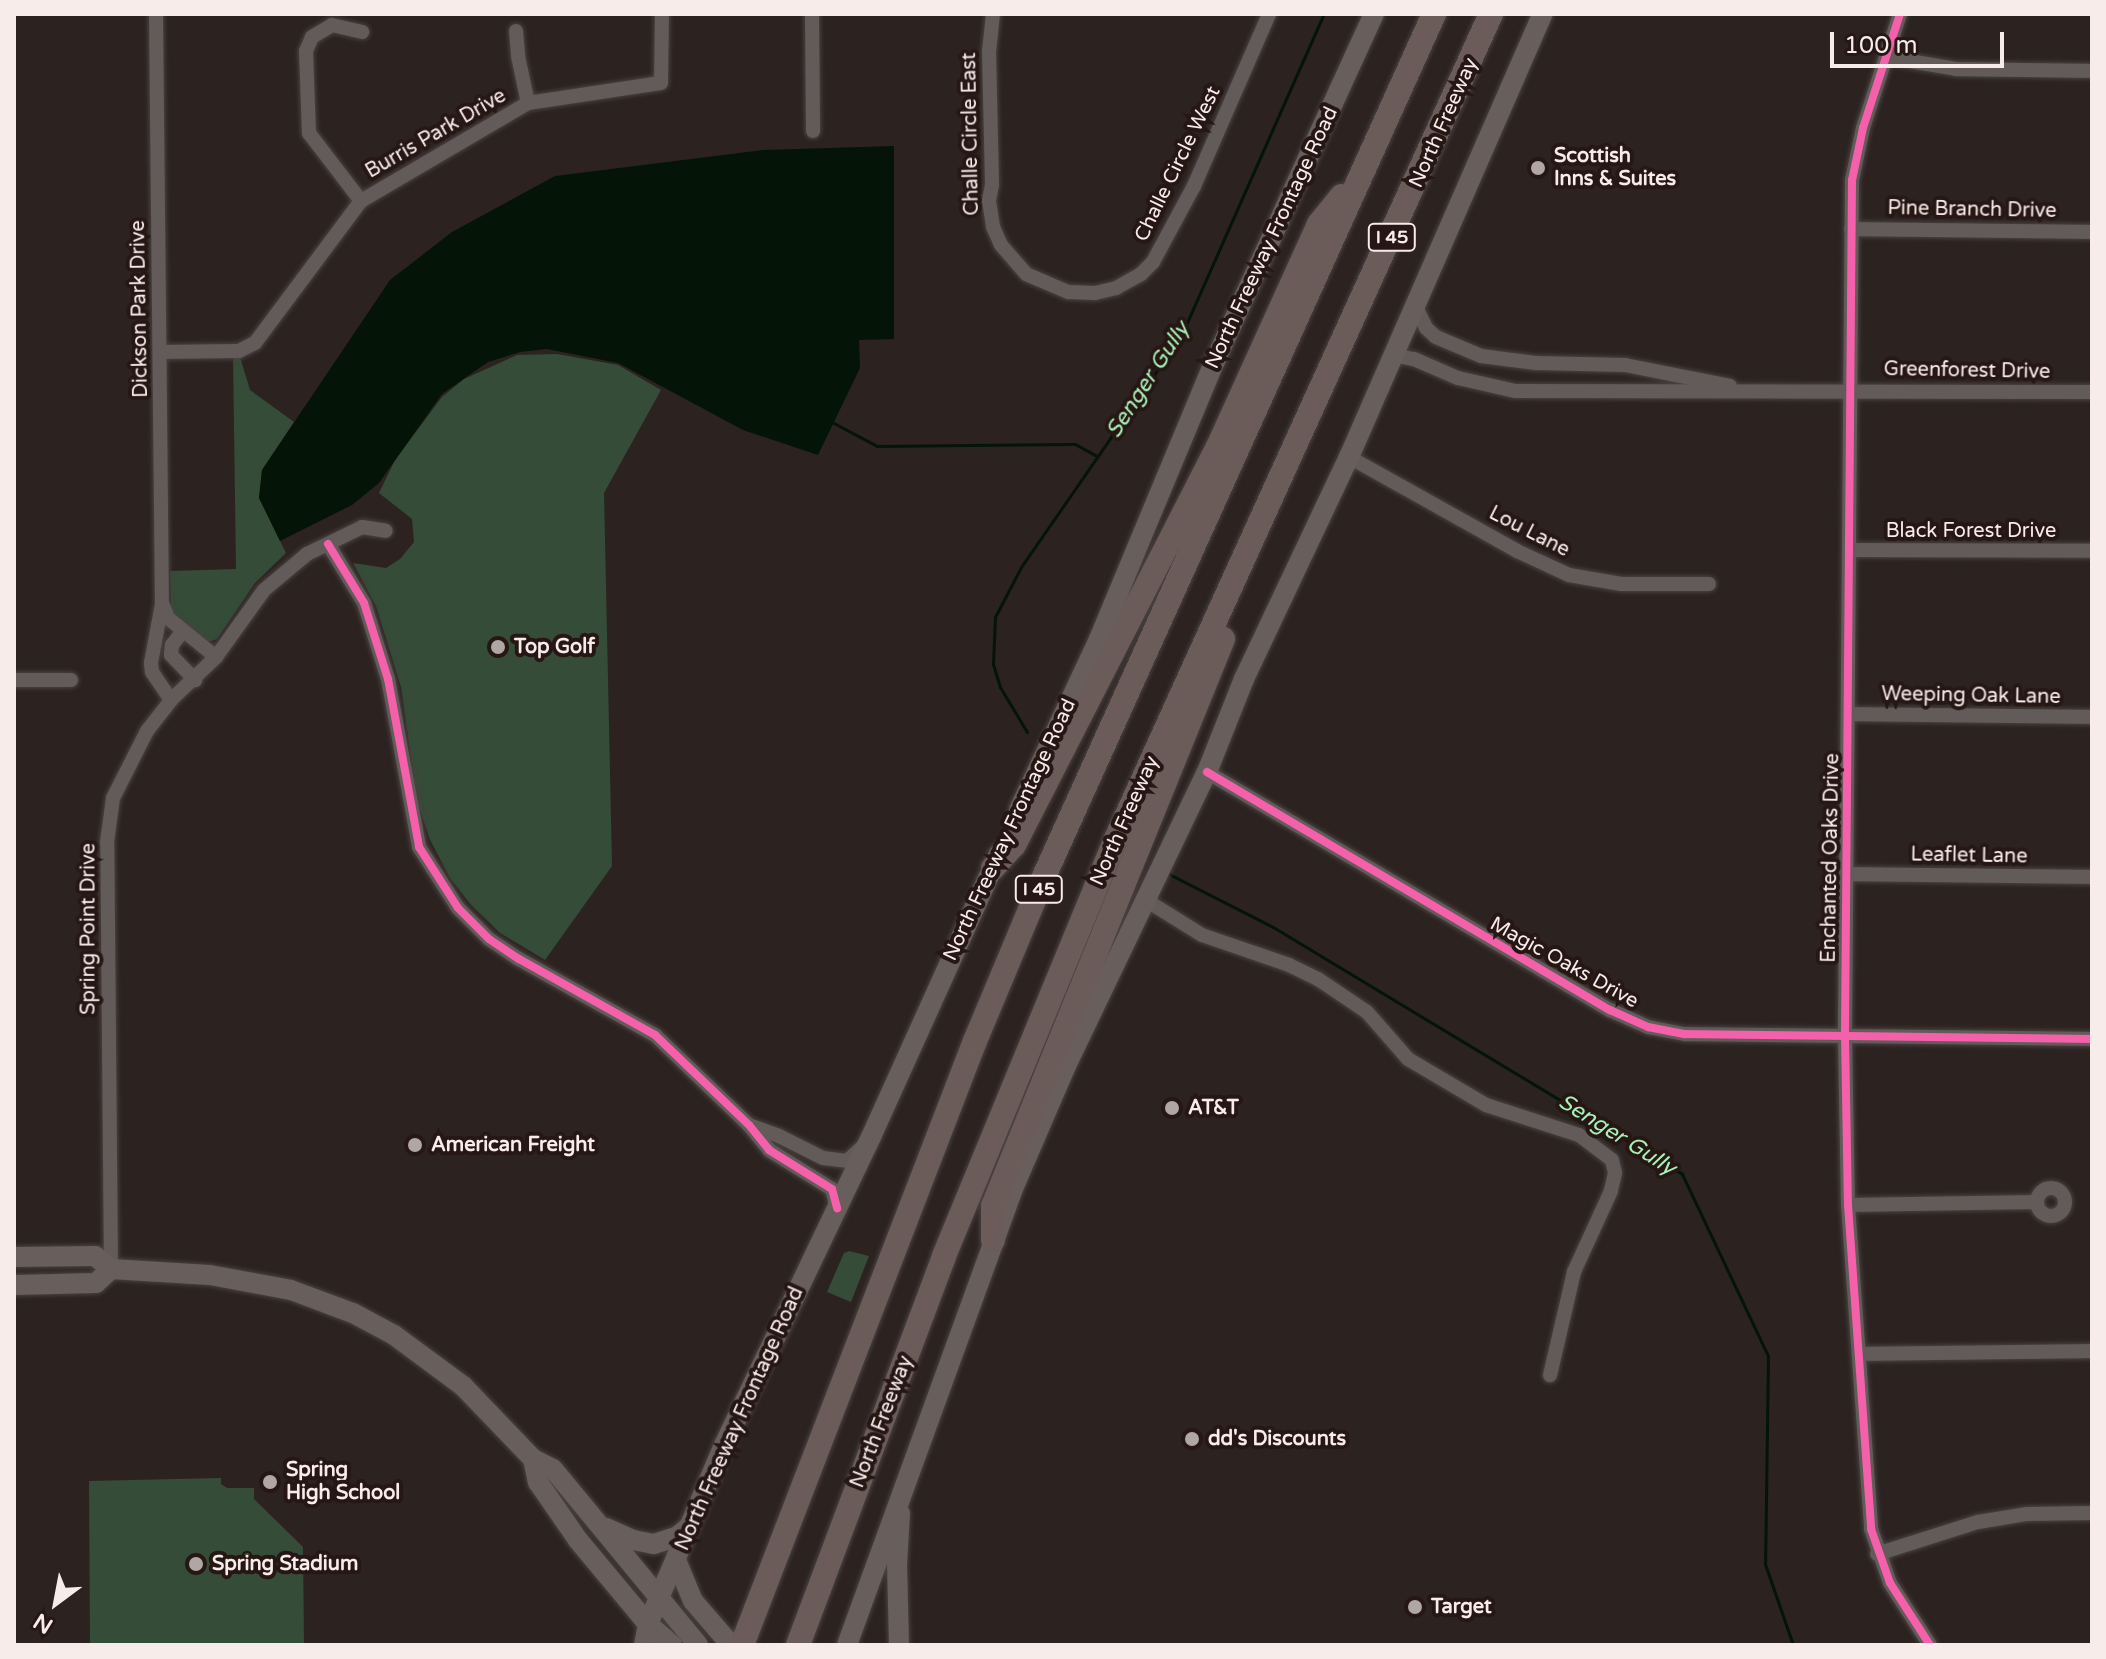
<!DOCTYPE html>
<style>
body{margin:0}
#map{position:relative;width:2106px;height:1659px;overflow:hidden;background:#2c2321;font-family:"Varela Round",sans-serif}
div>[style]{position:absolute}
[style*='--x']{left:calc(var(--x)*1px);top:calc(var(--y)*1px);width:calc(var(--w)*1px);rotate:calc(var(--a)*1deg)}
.green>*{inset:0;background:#354c38}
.water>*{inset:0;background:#041406}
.stream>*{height:3px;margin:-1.5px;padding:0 1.5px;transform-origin:1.5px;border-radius:1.5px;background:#041406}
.roads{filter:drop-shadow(0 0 2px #494240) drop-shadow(0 0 2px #494240)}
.street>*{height:14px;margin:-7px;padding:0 7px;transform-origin:7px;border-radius:7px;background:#625b5a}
.street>.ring{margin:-7px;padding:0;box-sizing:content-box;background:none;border:14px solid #625b5a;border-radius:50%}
.secondary>*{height:20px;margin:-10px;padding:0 10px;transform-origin:10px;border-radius:10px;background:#685e5c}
.highway>*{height:24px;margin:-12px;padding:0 12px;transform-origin:12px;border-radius:12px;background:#6b5c59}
.cycleway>*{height:8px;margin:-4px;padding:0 4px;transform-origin:4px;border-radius:4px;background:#f560ab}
.dots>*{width:22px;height:22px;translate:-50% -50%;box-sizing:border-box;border:4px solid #261714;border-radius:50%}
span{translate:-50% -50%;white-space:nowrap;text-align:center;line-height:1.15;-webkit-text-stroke:8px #261714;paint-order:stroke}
.shield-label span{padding:2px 6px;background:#261714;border:2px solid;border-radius:6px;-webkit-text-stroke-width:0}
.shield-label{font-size:18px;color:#f7ecea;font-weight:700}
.street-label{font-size:20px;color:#f7ecea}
.poi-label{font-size:20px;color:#f7ecea;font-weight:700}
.left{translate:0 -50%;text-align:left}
.water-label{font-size:22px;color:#aaf1b9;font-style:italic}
.frame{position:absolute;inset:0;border:16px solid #f7ecea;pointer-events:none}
.north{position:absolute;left:16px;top:1563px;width:80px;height:80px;-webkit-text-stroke:6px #261714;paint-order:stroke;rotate:212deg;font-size:22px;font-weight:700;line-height:32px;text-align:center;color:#f7ecea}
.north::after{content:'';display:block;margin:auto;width:28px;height:36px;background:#f7ecea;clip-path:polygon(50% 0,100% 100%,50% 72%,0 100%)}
.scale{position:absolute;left:1830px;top:32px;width:174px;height:36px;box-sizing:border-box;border:4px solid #f7ecea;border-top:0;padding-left:10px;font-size:24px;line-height:28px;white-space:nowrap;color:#f7ecea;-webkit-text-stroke:6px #261714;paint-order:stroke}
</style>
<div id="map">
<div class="green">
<i style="clip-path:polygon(557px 354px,618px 365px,661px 390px,604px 493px,612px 866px,545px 960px,500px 933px,471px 905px,450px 878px,430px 840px,417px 801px,401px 687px,376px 606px,353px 563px,386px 568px,400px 559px,414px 542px,412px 519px,379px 493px,395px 460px,442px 397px,464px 379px,517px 355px)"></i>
<i style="clip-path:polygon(233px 357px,240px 357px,250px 390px,294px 422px,262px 470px,259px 498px,286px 553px,255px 583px,217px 639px,205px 643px,171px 612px,170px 571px,236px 569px)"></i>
<i style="clip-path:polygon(849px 1251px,869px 1256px,851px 1302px,827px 1292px,844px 1253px)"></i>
<i style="clip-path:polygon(221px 1478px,221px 1484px,227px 1488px,254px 1488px,254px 1499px,303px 1547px,304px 1645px,90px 1645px,89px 1481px)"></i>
</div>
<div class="water">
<i style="clip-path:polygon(894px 146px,894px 339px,859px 340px,860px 368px,818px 455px,743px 430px,618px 363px,547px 349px,520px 352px,488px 362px,442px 394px,379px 483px,352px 505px,280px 541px,259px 498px,262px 470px,390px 280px,452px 232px,555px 176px,763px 150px)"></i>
</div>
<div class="stream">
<i style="--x:830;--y:421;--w:53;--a:28"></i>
<i style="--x:877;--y:446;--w:198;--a:-0.6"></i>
<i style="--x:1075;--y:444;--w:23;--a:29"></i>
<i style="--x:1027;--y:732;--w:52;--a:-121"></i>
<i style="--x:1000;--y:687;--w:24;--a:-107"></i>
<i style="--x:993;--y:664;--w:47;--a:-87.6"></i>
<i style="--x:995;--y:617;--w:56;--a:-62.5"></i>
<i style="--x:1021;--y:567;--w:281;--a:-55.3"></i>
<i style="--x:1181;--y:336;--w:352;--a:-66.1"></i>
<i style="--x:1167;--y:873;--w:119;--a:27"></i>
<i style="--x:1273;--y:927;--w:478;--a:31.1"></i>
<i style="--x:1682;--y:1174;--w:201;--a:64.7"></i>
<i style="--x:1768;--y:1356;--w:208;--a:90.8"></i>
<i style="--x:1765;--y:1564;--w:86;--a:70.9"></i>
</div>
<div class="roads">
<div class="street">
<i style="--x:156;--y:14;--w:590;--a:89.42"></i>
<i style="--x:162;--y:604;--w:60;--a:100.6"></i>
<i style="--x:151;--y:663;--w:9;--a:84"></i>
<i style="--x:152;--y:672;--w:34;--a:56"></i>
<i style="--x:812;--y:14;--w:117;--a:89.5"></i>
<i style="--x:993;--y:14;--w:37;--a:96"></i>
<i style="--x:989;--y:51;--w:134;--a:88.7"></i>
<i style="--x:992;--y:185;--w:16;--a:101"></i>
<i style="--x:989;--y:201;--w:26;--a:81"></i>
<i style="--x:993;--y:227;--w:20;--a:66"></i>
<i style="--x:1001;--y:245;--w:38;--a:49"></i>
<i style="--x:1026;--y:274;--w:46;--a:23.2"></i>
<i style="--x:1068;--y:292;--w:27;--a:2"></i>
<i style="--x:1095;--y:293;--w:22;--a:-13"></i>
<i style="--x:1116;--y:288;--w:29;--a:-29"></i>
<i style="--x:1141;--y:274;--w:17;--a:-45"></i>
<i style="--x:1153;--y:262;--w:86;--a:-61.7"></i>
<i style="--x:1194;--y:186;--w:188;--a:-66.4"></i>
<i style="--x:1900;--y:14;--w:120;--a:108"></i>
<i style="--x:1863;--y:128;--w:53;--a:101.9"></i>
<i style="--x:1852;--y:180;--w:856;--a:90.47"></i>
<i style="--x:1845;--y:1036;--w:169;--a:89"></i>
<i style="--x:1848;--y:1205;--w:325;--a:85.9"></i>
<i style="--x:1871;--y:1529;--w:57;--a:70.6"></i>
<i style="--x:1890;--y:1583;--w:74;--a:57.2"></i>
<i style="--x:516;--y:31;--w:25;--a:85"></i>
<i style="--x:518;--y:56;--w:48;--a:78"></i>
<i style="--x:1886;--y:57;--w:71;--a:9.7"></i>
<i style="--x:1956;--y:69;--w:136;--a:0.8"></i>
<i style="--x:361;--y:201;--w:86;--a:-127.4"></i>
<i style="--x:309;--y:133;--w:82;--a:-92.1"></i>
<i style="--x:306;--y:51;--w:15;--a:-67"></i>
<i style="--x:312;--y:37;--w:23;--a:-31"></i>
<i style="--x:332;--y:25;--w:31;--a:13"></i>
<i style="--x:1851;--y:229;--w:241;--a:0.7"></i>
<i style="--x:1415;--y:305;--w:25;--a:64"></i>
<i style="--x:1426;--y:328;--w:13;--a:42"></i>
<i style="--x:1436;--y:337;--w:49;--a:22.9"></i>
<i style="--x:1481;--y:356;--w:55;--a:7.3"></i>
<i style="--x:1536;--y:363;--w:89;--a:1.3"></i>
<i style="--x:1625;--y:365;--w:107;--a:11.3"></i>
<i style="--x:160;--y:352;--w:79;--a:-0.7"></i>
<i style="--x:239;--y:351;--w:18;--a:-27"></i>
<i style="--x:255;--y:343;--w:177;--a:-53.3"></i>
<i style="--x:361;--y:201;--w:194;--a:-30.4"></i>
<i style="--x:528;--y:103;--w:134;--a:-8.6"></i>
<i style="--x:661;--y:83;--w:69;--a:-89.2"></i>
<i style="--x:1393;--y:355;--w:21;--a:11"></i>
<i style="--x:1414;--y:359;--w:48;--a:23.4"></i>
<i style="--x:1458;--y:378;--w:58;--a:12.8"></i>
<i style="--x:1515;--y:391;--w:577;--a:0.1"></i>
<i style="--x:1349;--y:457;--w:193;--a:29.2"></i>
<i style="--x:1517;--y:551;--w:57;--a:24.8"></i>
<i style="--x:1569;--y:575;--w:53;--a:9.8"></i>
<i style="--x:1621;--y:584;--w:88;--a:0"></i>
<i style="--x:328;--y:544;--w:69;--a:58.6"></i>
<i style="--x:364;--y:603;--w:80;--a:72.5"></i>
<i style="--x:388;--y:679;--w:171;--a:79.5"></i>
<i style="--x:419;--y:847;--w:72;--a:57.4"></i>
<i style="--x:458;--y:908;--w:44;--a:45"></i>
<i style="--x:489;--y:939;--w:36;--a:34"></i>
<i style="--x:519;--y:959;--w:156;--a:29.2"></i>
<i style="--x:655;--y:1035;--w:130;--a:43.8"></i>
<i style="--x:749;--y:1125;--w:32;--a:51"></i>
<i style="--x:769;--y:1150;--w:74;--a:31.8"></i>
<i style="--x:832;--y:1189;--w:20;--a:75"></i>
<i style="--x:1850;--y:550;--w:242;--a:0.2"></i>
<i style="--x:163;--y:605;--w:14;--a:69"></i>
<i style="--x:168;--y:618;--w:62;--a:39.1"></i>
<i style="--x:183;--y:631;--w:18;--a:128"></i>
<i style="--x:172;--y:645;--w:10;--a:96"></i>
<i style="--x:171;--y:655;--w:35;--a:46"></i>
<i style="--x:14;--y:680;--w:57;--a:0"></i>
<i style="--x:1849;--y:714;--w:243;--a:0.7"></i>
<i style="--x:1207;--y:772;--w:468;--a:30.6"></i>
<i style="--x:1610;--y:1010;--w:42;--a:24.1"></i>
<i style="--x:1648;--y:1027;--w:38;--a:11"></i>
<i style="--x:1685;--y:1034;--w:407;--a:0.7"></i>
<i style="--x:1846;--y:874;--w:246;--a:0.7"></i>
<i style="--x:1144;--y:899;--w:68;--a:31.8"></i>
<i style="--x:1202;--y:935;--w:92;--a:19"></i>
<i style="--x:1289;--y:965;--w:32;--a:26"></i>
<i style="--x:1318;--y:979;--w:59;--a:34"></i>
<i style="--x:1367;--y:1012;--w:62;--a:48.9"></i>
<i style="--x:1408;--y:1059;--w:91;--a:30.5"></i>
<i style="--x:1486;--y:1105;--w:98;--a:17.9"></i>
<i style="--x:1579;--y:1135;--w:41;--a:37.1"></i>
<i style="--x:1612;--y:1160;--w:13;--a:77"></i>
<i style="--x:1615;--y:1173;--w:18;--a:103"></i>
<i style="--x:1611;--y:1191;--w:89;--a:114.6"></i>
<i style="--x:1574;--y:1272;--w:106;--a:103.1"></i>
<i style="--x:749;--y:1125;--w:32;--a:20"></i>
<i style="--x:779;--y:1136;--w:49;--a:26.6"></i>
<i style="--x:823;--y:1158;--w:24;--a:7"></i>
<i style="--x:847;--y:1161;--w:22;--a:-43"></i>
<i class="ring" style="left:2037px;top:1188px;width:14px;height:14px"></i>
<i style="--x:1848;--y:1205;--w:189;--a:-0.9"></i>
<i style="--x:111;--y:1269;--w:427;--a:-90.5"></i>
<i style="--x:107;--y:842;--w:44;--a:-82.2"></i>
<i style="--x:113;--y:798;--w:75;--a:-63.1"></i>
<i style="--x:147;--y:731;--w:39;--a:-52"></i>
<i style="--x:171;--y:700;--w:62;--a:-43.7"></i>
<i style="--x:216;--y:657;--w:82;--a:-54.4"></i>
<i style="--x:264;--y:590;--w:56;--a:-39.9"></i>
<i style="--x:307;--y:554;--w:61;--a:-26.1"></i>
<i style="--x:362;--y:527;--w:24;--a:9"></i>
<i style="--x:1860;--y:1354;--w:232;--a:-0.7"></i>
<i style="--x:1877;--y:1554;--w:106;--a:-17.6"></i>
<i style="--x:1978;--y:1522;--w:50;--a:-9.3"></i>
<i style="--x:2027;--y:1514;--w:65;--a:-0.9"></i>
</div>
<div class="secondary">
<i style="--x:1019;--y:810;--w:189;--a:-64.9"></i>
<i style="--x:1099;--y:639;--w:301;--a:-67.4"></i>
<i style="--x:1215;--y:361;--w:382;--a:-65.4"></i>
<i style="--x:14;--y:1257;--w:81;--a:-0.7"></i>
<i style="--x:95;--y:1256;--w:21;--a:39"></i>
<i style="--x:111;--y:1269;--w:99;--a:3.5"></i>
<i style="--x:210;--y:1275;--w:82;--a:10.5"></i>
<i style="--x:291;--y:1290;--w:66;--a:20.4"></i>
<i style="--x:353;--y:1313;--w:47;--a:28.2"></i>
<i style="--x:394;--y:1335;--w:86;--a:36.5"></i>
<i style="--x:463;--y:1386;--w:101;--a:46.2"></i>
<i style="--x:533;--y:1459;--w:22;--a:27"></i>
<i style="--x:553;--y:1469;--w:228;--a:50.5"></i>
<i style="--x:14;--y:1285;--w:82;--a:-1.4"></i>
<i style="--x:96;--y:1283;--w:21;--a:-43"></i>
<i style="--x:533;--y:1459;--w:24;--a:78"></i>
<i style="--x:538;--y:1482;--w:70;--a:55.4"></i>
<i style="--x:578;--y:1540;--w:109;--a:50.2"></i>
<i style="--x:648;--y:1624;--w:32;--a:41"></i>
<i style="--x:606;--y:1528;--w:30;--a:24"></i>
<i style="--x:633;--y:1540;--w:21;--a:11"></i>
<i style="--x:654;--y:1544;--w:25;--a:-18"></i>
<i style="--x:678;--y:1536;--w:16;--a:-40"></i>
<i style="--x:676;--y:1560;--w:44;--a:67.5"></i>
<i style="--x:693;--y:1601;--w:58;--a:49.2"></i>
<i style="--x:644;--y:1645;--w:21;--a:-79"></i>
<i style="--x:648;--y:1624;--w:194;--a:-67"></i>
<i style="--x:724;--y:1445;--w:341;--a:-64.5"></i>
<i style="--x:871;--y:1137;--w:311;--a:-65.7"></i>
<i style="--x:847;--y:1645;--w:483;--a:-70"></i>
<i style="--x:1012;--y:1191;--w:134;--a:-66.7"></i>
<i style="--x:1065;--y:1068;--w:328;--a:-64.4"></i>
<i style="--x:1207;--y:772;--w:100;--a:-68.3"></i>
<i style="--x:1244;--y:679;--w:246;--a:-64.7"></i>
<i style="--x:1349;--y:457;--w:484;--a:-66.4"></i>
<i style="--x:899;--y:1645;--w:80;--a:-91.4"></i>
<i style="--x:897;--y:1565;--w:52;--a:-86.7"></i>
</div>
<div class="highway">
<i style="--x:993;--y:868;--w:31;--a:-48"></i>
<i style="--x:1014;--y:845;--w:445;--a:-62.9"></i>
<i style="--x:1217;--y:449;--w:247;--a:-65.6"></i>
<i style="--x:1319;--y:224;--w:36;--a:-51"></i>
<i style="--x:993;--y:1240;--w:34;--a:-90"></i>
<i style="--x:993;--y:1206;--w:612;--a:-67.92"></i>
<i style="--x:742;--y:1645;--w:647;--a:-68.91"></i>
<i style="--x:975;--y:1041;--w:173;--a:-67.3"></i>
<i style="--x:1042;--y:881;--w:952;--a:-65.67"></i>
<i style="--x:798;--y:1645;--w:415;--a:-69.4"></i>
<i style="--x:944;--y:1256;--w:451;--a:-67.6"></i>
<i style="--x:1116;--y:839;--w:906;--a:-65.56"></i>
</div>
</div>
<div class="cycleway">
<i style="--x:1900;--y:14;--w:120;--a:108"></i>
<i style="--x:1863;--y:128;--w:53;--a:101.9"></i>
<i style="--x:1852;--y:180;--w:856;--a:90.47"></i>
<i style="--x:1845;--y:1036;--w:169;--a:89"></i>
<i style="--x:1848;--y:1205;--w:325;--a:85.9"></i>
<i style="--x:1871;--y:1529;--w:57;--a:70.6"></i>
<i style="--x:1890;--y:1583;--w:74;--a:57.2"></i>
<i style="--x:328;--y:544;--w:69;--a:58.6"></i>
<i style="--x:364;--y:603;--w:80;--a:72.5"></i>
<i style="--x:388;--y:679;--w:171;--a:79.5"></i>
<i style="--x:419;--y:847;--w:72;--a:57.4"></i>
<i style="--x:458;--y:908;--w:44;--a:45"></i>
<i style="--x:489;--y:939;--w:36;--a:34"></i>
<i style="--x:519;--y:959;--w:156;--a:29.2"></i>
<i style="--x:655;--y:1035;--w:130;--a:43.8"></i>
<i style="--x:749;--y:1125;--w:32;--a:51"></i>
<i style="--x:769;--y:1150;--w:74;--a:31.8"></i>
<i style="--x:832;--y:1189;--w:20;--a:75"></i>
<i style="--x:1207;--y:772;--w:468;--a:30.6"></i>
<i style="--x:1610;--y:1010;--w:42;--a:24.1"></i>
<i style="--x:1648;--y:1027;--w:38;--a:11"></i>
<i style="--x:1685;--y:1034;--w:407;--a:0.7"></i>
</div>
<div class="dots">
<i style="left:1538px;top:168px;background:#b0a6a4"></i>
<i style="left:498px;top:647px;background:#b0a6a4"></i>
<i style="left:1172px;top:1108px;background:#b0a6a4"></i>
<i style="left:415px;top:1145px;background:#b0a6a4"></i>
<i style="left:1192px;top:1439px;background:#b0a6a4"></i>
<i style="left:270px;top:1482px;background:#b0a6a4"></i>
<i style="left:196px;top:1564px;background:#b0a6a4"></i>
<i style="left:1415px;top:1607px;background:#b0a6a4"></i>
</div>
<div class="shield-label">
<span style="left:1392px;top:237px">I 45</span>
<span style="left:1039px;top:889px">I 45</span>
</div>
<div class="street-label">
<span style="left:1444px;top:123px;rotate:-66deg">North Freeway</span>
<span style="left:436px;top:134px;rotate:-30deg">Burris Park Drive</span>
<span style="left:971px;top:134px;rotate:-91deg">Challe Circle East</span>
<span style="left:1178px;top:164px;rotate:-64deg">Challe Circle West</span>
<span style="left:1972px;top:210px;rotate:1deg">Pine Branch Drive</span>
<span style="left:1272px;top:238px;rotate:-65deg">North Freeway Frontage Road</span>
<span style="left:140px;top:309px;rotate:-91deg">Dickson Park Drive</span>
<span style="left:1967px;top:371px;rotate:1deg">Greenforest Drive</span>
<span style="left:1971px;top:531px">Black Forest Drive</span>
<span style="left:1529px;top:532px;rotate:27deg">Lou Lane</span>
<span style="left:1971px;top:696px;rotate:1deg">Weeping Oak Lane</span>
<span style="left:1125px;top:821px;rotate:-66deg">North Freeway</span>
<span style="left:1010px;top:830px;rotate:-65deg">North Freeway Frontage Road</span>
<span style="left:1969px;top:856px;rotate:1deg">Leaflet Lane</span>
<span style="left:1831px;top:858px;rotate:-89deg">Enchanted Oaks Drive</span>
<span style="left:89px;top:929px;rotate:-90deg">Spring Point Drive</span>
<span style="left:1564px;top:963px;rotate:29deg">Magic Oaks Drive</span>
<span style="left:740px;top:1419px;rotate:-66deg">North Freeway Frontage Road</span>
<span style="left:882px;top:1422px;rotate:-69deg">North Freeway</span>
</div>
<div class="poi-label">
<span class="left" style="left:1554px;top:168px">Scottish<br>Inns &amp; Suites</span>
<span class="left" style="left:514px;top:647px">Top Golf</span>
<span class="left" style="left:1188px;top:1108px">AT&amp;T</span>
<span class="left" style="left:431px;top:1145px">American Freight</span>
<span class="left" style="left:1208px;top:1439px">dd's Discounts</span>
<span class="left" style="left:286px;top:1482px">Spring<br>High School</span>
<span class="left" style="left:212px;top:1564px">Spring Stadium</span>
<span class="left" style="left:1431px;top:1607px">Target</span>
</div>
<div class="water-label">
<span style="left:1148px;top:380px;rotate:-57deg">Senger Gully</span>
<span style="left:1617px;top:1135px;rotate:32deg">Senger Gully</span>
</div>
<div class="frame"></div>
<div class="north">N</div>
<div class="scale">100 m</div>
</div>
